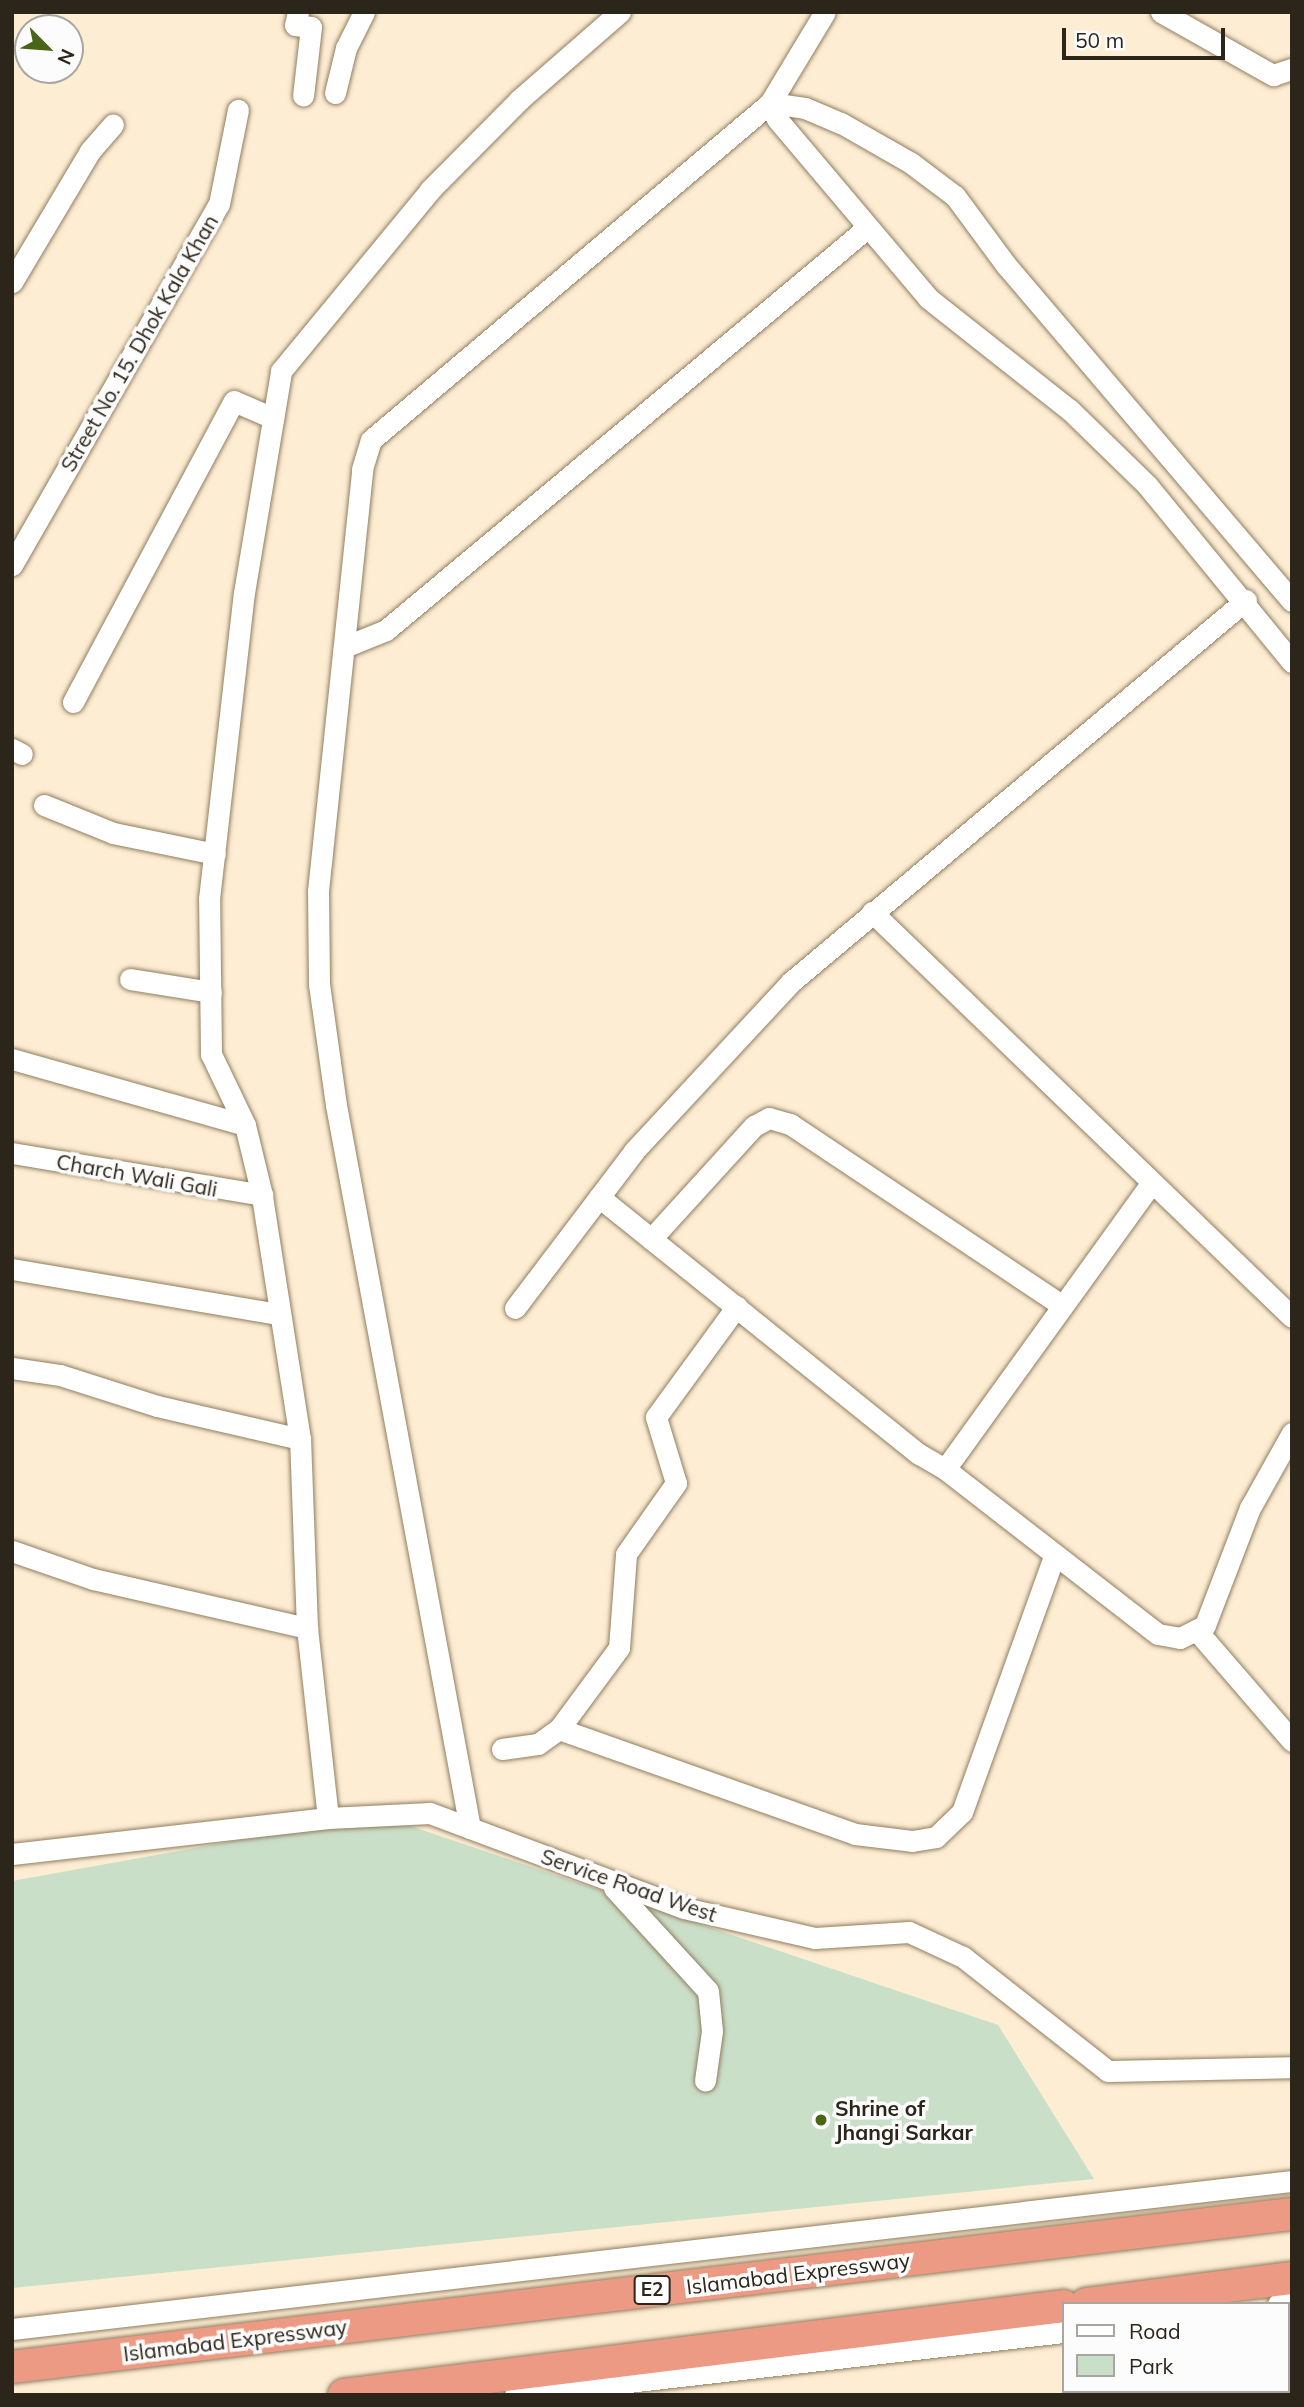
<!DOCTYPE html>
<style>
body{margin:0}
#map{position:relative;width:1304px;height:2407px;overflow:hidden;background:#fdedd3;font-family:Mulish,sans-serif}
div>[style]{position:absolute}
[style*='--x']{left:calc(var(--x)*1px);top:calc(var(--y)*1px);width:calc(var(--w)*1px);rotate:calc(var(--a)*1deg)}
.green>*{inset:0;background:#cadfc8}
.roads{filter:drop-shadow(0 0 2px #907e60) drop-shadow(0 0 2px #907e60)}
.minor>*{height:21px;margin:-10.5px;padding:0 10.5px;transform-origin:10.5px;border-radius:10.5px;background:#fff}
.highway>*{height:32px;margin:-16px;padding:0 16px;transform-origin:16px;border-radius:16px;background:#ed9a84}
.dots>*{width:19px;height:19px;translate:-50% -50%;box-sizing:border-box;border:4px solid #fcfcfc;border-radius:50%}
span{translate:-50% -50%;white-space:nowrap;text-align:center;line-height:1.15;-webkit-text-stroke:7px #fcfcfc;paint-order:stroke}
.shield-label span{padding:2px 5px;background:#fcfcfc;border:2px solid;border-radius:5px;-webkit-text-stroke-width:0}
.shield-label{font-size:19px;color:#2c2519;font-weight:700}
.street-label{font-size:21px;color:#2c2519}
.poi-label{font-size:21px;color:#2c2519;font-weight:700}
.left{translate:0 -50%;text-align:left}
.frame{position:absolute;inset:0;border:14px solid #2c2519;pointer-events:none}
.legend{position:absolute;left:1062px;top:2302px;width:228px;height:91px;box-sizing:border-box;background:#fcfcfc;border:2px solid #a9a6a1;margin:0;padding:9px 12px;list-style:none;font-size:21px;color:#2c2519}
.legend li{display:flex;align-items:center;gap:14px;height:35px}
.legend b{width:35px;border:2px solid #a9a6a1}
.north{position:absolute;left:14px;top:14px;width:70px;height:70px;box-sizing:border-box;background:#fcfcfc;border:2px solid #a9a6a1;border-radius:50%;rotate:115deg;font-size:19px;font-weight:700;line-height:28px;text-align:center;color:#2c2519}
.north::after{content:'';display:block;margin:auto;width:24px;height:32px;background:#496517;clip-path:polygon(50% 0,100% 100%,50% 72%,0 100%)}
.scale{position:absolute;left:1062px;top:28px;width:163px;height:32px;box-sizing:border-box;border:4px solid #2c2519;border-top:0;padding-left:9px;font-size:21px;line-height:24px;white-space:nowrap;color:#2c2519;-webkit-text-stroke:5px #fcfcfc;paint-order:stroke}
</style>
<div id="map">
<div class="green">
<i style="clip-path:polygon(378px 1815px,998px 2025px,1094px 2179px,12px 2288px,12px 1881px)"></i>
</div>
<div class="roads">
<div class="minor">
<i style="--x:298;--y:12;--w:13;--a:103"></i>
<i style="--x:295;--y:25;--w:16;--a:7"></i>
<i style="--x:311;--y:27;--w:69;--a:96.6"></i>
<i style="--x:1161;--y:12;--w:129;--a:29.4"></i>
<i style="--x:1273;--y:75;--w:20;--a:-18"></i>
<i style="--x:335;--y:93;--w:46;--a:-76.3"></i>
<i style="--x:346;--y:48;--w:40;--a:-63.4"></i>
<i style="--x:770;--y:103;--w:17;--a:66"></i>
<i style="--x:777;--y:119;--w:234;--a:49.8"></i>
<i style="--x:928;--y:298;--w:181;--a:38.3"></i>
<i style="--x:1070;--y:410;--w:107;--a:44.2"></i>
<i style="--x:1147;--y:485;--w:229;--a:50.7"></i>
<i style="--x:770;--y:103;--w:35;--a:8"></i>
<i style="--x:805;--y:108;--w:39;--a:23"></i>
<i style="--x:841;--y:123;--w:81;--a:29.7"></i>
<i style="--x:911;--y:163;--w:55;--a:36.9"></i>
<i style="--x:955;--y:196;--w:86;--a:53.5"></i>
<i style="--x:1006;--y:265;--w:441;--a:49.6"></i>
<i style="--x:12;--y:282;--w:152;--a:-59.2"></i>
<i style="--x:90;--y:151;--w:35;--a:-49"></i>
<i style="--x:12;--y:565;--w:416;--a:-60.2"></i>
<i style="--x:219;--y:204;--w:96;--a:-78.6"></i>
<i style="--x:344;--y:647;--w:45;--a:-22"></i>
<i style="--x:386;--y:630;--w:627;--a:-39.89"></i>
<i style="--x:73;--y:702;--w:341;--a:-61.9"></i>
<i style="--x:234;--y:401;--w:43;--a:23.6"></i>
<i style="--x:12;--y:749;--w:11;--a:27"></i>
<i style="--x:44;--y:805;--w:74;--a:22.1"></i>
<i style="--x:113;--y:833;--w:104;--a:11.6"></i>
<i style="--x:872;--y:912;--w:583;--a:43.96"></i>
<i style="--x:130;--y:979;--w:82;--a:9.1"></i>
<i style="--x:12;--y:1059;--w:242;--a:15.8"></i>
<i style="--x:12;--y:1153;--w:254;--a:9.5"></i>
<i style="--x:1150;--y:1185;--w:350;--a:125.8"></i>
<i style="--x:945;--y:1469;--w:269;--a:37.8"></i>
<i style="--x:1158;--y:1634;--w:22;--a:10"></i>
<i style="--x:1180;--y:1638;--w:28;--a:-27"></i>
<i style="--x:1205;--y:1625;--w:125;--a:-69"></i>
<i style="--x:1250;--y:1508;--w:86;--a:-60.8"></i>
<i style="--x:599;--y:1197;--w:410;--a:38.8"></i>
<i style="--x:919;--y:1454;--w:30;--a:30"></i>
<i style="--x:651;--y:1239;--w:153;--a:-47.7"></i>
<i style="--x:754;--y:1126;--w:17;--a:-28"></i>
<i style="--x:769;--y:1118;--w:22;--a:16"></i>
<i style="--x:790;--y:1124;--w:324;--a:33.7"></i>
<i style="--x:12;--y:1269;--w:269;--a:9.6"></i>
<i style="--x:515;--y:1308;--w:197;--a:-52.8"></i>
<i style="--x:634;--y:1151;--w:231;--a:-47.1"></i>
<i style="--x:791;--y:982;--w:594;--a:-40.02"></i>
<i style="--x:12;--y:1368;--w:49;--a:8.3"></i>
<i style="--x:60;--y:1375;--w:102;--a:17.7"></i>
<i style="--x:157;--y:1406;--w:147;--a:13"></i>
<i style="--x:12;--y:1551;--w:86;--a:19.1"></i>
<i style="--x:93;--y:1579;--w:220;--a:12.9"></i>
<i style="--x:1198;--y:1632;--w:144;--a:49.2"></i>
<i style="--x:559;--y:1729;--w:314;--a:19.5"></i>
<i style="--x:855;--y:1834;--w:57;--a:7"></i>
<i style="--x:912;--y:1841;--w:24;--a:-9"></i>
<i style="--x:936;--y:1837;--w:36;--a:-44"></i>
<i style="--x:962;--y:1812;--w:271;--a:-70.2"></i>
<i style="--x:502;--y:1749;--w:36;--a:-8"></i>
<i style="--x:538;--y:1744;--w:26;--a:-36"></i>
<i style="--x:559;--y:1729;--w:101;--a:-53.5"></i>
<i style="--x:619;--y:1648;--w:94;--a:-85.7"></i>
<i style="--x:626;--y:1554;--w:87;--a:-54.8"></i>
<i style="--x:676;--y:1483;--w:69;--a:-106.9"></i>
<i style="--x:656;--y:1417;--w:137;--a:-53.9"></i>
<i style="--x:328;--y:1818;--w:191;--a:-96.3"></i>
<i style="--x:307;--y:1628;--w:189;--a:-92.1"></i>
<i style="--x:300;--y:1439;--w:247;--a:-98.9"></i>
<i style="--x:262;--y:1195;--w:72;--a:-103.7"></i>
<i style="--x:245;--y:1125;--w:79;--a:-115.6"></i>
<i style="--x:211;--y:1054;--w:155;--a:-90.7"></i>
<i style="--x:209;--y:899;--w:308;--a:-83.5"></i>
<i style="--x:244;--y:593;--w:225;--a:-80.5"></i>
<i style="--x:281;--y:371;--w:234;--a:-50.5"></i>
<i style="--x:430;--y:190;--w:127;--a:-45.3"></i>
<i style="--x:519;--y:100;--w:134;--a:-41.1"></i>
<i style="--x:470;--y:1828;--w:735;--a:-100.5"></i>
<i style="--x:336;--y:1105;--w:122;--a:-98"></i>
<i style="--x:319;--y:984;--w:93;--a:-90.6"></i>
<i style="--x:318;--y:891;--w:424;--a:-84"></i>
<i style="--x:362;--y:469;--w:30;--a:-73"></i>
<i style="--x:371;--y:440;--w:522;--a:-40.18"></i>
<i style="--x:770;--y:103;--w:106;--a:-58.9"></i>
<i style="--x:12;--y:1854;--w:318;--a:-6.5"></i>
<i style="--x:328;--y:1818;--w:102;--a:-2.8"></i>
<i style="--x:430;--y:1813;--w:271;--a:20.5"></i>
<i style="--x:684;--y:1908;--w:134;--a:12.9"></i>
<i style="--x:815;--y:1938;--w:94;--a:-3.7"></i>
<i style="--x:909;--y:1932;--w:60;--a:24.8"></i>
<i style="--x:963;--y:1957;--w:184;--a:38.2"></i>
<i style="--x:1108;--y:2071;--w:184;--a:-1.2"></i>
<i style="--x:614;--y:1888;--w:139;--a:47.6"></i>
<i style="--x:708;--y:1991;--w:40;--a:84.3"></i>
<i style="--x:712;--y:2031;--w:50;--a:98"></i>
<i style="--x:1278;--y:2304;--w:14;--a:-8"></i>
<i style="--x:12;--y:2329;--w:1289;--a:-6.6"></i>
<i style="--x:515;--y:2395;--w:553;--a:-6.55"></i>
</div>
<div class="highway">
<i style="--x:1086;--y:2304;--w:208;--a:-7.2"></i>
<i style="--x:12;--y:2367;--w:1289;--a:-6.82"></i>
<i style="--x:344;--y:2395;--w:725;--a:-7.05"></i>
</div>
</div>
<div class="dots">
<i style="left:821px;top:2120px;background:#496517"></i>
</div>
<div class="shield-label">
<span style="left:652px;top:2290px">E2</span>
</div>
<div class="street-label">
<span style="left:139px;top:343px;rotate:-60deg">Street No. 15. Dhok Kala Khan</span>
<span style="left:137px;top:1175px;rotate:10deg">Charch Wali Gali</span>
<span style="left:629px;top:1885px;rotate:19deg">Service Road West</span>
<span style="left:798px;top:2273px;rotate:-7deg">Islamabad Expressway</span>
<span style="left:235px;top:2340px;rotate:-7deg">Islamabad Expressway</span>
</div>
<div class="poi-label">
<span class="left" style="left:835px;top:2120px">Shrine of<br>Jhangi Sarkar</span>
</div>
<div class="frame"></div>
<ul class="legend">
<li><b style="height:9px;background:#fff"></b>Road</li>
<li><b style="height:19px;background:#cadfc8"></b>Park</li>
</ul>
<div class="north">N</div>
<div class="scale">50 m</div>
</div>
